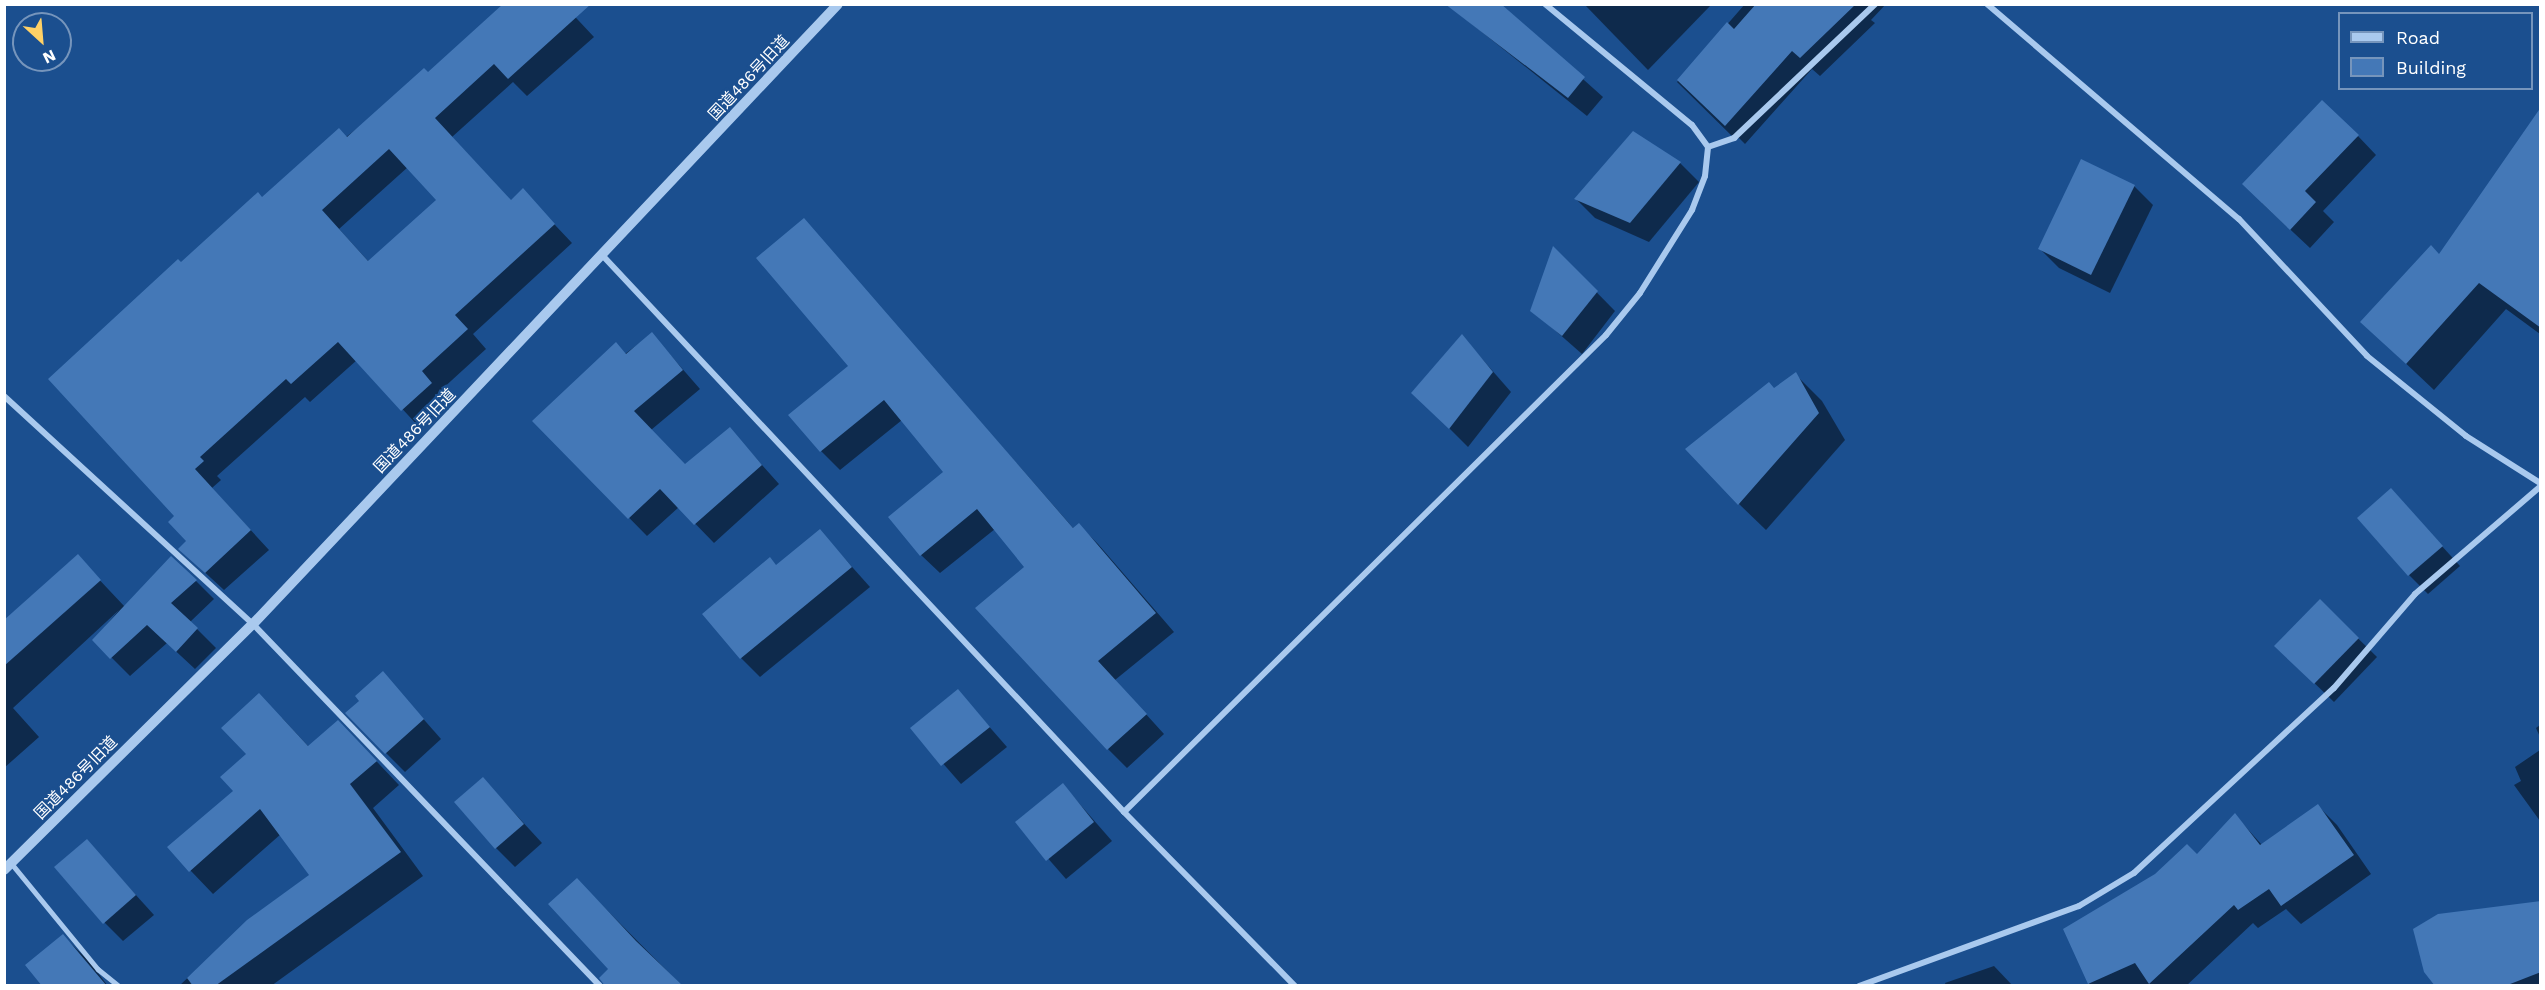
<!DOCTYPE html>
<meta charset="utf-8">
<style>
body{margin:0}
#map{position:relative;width:2545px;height:990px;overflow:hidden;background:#1b4f8f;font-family:"Work Sans","Noto Sans JP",sans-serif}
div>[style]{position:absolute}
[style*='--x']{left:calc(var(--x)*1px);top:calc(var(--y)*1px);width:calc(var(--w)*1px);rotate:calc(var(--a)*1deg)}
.shadow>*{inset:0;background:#0007}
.building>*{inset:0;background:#4478b7}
.service>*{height:4.5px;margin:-2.25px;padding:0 2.25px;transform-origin:2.25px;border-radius:2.25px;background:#a9c9ee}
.minor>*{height:6px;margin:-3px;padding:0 3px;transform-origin:3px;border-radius:3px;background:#a9c9ee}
.tertiary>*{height:10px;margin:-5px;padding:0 5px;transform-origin:5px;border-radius:5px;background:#a9c9ee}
span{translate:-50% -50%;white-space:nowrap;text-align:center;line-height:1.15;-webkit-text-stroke:4.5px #1b4f8f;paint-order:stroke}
.street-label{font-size:16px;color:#fff}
.frame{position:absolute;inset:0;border:6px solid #fff;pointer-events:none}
.legend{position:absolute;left:2338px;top:12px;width:195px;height:78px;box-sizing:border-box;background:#1b4f8f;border:2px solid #7695bc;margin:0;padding:8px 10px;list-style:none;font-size:18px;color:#fff}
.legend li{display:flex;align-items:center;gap:12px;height:30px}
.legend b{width:30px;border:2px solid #7695bc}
.north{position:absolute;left:12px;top:12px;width:60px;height:60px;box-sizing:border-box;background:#1b4f8f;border:2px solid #7695bc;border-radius:50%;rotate:154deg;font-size:16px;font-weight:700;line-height:24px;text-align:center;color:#fff}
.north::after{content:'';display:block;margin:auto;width:21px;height:27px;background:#ffd166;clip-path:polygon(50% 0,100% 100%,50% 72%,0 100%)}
</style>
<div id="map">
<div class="shadow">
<i style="clip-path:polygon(evenodd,563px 4px,594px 37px,527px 96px,513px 82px,452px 137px,511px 201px,523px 191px,572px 243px,473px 334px,486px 349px,440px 391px,450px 402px,420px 428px,357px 360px,310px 402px,305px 397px,217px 476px,221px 480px,212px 488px,269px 550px,224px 590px,199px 567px,176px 516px,181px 264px,428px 74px,563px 4px,408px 167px,438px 200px,369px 262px,339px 229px,408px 167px)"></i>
<i style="clip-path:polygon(1447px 4px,1499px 4px,1603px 97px,1587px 116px)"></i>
<i style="clip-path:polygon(1584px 4px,1712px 4px,1648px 70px)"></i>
<i style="clip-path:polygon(1745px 4px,1886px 4px,1871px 20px,1875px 23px,1820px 76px,1812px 69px,1745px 144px,1737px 136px,1735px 139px,1677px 82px)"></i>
<i style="clip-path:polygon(2540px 132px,2540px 334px,2506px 309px,2434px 390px,2362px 322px,2440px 256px)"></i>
<i style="clip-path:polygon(2358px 136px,2376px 155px,2323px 211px,2334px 222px,2310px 248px,2262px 203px)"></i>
<i style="clip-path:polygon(1680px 163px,1699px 182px,1649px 242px,1595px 218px,1576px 199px)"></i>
<i style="clip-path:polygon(2134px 186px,2153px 205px,2110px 293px,2059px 268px,2040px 249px)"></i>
<i style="clip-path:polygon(804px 220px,1074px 529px,1079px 525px,1098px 544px,1174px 632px,1115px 680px,1164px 734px,1127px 768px,1108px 749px,1026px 568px,995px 529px,940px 573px,921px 555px,945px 472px,902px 420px,840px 470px,821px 451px,850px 366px)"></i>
<i style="clip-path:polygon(1554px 249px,1615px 311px,1582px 354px,1532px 310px)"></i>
<i style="clip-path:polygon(652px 334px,700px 389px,651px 430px,685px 466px,730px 429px,779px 484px,714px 543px,679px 507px,647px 536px,534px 421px)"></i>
<i style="clip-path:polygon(1462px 336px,1511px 392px,1468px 447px,1413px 392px)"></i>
<i style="clip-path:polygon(1795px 374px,1822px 401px,1845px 440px,1766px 530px,1739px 504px,1774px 390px)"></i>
<i style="clip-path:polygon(2391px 490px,2460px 566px,2428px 594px,2409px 575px)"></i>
<i style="clip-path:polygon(820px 531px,870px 587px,760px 677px,741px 658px,777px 566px)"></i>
<i style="clip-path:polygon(77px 556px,125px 607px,196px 581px,214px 599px,190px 622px,216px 648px,195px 669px,167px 643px,130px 676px,94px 640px,119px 610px,13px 708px,39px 737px,4px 768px,4px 617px,7px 620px)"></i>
<i style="clip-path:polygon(2320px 601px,2377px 657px,2334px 702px,2276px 646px)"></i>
<i style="clip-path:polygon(383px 673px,441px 739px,405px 772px,386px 753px,361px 701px)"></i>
<i style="clip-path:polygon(958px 691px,1007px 747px,961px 784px,912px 728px)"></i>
<i style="clip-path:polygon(282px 718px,309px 747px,361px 745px,399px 785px,373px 808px,423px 876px,271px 986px,179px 986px,248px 921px,311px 875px,281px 834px,213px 894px,169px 848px,235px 792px,248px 754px)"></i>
<i style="clip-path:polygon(2540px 725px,2540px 737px,2536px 728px)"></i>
<i style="clip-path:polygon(2540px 750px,2540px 821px,2514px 785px,2521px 781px,2515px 767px)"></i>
<i style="clip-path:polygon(483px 779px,542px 843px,515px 867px,496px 848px)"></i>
<i style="clip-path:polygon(1063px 785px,1112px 841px,1066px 879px,1017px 823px)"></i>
<i style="clip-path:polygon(2318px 806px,2337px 825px,2371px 874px,2301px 924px,2286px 909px,2258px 928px,2253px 923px,2186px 986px,2090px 986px,2065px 930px,2197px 856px,2235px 815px,2262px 845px)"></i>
<i style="clip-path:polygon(87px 841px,154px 915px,123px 941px,105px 923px)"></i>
<i style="clip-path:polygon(577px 880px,682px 986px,625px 986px)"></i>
<i style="clip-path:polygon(2540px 902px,2540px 986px,2436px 986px)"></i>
<i style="clip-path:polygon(63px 936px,87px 959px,108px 986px,43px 986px)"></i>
<i style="clip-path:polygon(1994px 966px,2013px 986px,1946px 986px,1945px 983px)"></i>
</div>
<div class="building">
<i style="clip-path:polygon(evenodd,503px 4px,591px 4px,508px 79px,494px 64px,435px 118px,511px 200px,523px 188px,555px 224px,455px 315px,468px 329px,422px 371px,432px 383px,401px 411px,338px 342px,291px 384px,286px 379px,200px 457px,204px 461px,195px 469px,251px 530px,205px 573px,178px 549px,186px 541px,168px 522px,174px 516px,48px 379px,178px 259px,181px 262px,258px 192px,262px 197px,339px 128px,347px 137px,424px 68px,428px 72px,503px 4px,389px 149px,436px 200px,368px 261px,322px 210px,389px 149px)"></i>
<i style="clip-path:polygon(1445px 4px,1501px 4px,1585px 77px,1568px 98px)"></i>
<i style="clip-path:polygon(1756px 4px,1856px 4px,1800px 58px,1792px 51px,1725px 126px,1677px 80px,1727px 22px,1734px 29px)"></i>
<i style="clip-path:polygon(2322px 100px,2359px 135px,2305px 191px,2316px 202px,2290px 230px,2242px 184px)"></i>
<i style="clip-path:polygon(2541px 107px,2541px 328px,2479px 283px,2406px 364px,2360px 322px,2431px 245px,2439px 254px)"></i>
<i style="clip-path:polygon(1633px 131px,1681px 162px,1630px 223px,1574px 199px)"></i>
<i style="clip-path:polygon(2081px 159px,2135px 185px,2091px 275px,2038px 249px)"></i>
<i style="clip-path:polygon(804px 218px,1073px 528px,1079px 523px,1156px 613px,1098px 661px,1147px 714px,1107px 750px,975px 608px,1024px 567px,977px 509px,920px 556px,888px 517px,943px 472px,884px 400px,820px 452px,788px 415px,848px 366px,756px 258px)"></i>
<i style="clip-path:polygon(1553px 246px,1598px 291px,1562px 336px,1530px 311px)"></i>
<i style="clip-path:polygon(652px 332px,683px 370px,634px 411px,685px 464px,730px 427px,762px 465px,694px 525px,660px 489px,628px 519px,532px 421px,616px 342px,626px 354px)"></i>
<i style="clip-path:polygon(1462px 334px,1493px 372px,1449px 429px,1411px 393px)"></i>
<i style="clip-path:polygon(1796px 372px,1819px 413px,1738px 505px,1685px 449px,1769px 382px,1774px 388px)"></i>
<i style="clip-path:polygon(2391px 488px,2443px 546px,2408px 576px,2357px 518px)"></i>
<i style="clip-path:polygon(820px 529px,852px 567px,740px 659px,702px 614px,770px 557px,776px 565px)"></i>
<i style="clip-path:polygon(78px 554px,101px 580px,4px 666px,4px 620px)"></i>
<i style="clip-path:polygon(171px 556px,197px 580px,171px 603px,198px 628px,176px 652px,147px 625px,110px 659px,92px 640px)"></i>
<i style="clip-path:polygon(2320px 599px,2359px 638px,2314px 684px,2274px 646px)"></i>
<i style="clip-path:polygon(383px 671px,424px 719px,385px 754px,345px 713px,359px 701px,355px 696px)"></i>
<i style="clip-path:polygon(958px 689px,990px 727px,941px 766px,910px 728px)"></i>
<i style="clip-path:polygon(259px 693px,308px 746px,338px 720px,377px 761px,350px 784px,401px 852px,215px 986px,193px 986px,187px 978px,247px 920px,309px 875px,260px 809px,189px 872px,167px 847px,233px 791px,220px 777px,246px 754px,221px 728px)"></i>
<i style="clip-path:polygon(483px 777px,524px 824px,495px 849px,454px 802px)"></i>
<i style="clip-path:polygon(1063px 783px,1094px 822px,1046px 861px,1015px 822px)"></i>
<i style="clip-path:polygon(2318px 804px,2354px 855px,2281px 906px,2269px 889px,2238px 910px,2234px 905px,2149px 984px,2135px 963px,2088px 984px,2063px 929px,2155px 874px,2187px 844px,2197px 854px,2235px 813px,2260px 845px)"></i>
<i style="clip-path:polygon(87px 839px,136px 895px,103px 924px,54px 867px)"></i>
<i style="clip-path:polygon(577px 878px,636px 941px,683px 986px,605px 986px,599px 978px,608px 969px,548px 904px)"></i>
<i style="clip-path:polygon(2541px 901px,2541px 972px,2505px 986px,2435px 986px,2424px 972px,2413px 929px,2438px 914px)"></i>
<i style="clip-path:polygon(63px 934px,95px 972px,107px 986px,42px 986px,25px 965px)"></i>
</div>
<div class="service">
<i style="--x:12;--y:864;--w:136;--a:50.7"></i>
<i style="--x:98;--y:969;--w:27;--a:39"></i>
</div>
<div class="minor">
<i style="--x:1545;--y:4;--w:190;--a:39.5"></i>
<i style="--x:1692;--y:125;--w:27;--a:54"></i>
<i style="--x:1708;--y:147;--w:28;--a:-19"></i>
<i style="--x:1734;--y:138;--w:195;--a:-43.5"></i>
<i style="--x:1987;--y:4;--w:331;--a:40.5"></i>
<i style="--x:2239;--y:219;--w:187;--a:46.9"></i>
<i style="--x:2367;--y:356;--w:127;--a:38.9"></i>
<i style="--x:2466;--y:436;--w:88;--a:32.4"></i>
<i style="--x:603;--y:256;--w:762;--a:46.86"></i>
<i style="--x:1124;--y:812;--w:244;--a:45.5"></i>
<i style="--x:4;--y:396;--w:338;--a:42.5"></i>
<i style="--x:253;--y:624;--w:501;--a:46.21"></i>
<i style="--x:1124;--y:812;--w:678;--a:-44.7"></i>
<i style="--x:1606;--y:335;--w:54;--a:-51"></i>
<i style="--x:1640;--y:293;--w:98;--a:-57.9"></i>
<i style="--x:1692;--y:210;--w:36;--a:-69"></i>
<i style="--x:1705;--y:176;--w:29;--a:-84"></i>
<i style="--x:1859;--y:986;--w:234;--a:-20"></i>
<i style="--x:2079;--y:906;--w:64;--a:-31"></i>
<i style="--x:2134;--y:873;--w:272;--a:-42.8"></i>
<i style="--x:2334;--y:688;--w:124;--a:-49.2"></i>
<i style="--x:2415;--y:594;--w:165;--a:-40.6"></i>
</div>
<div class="tertiary">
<i style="--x:4;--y:870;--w:350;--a:-44.7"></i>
<i style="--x:253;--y:624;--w:852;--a:-46.66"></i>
</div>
<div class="street-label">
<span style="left:749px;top:78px;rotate:-47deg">国道486号旧道</span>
<span style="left:415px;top:431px;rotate:-46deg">国道486号旧道</span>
<span style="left:76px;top:778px;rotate:-45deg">国道486号旧道</span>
</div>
<div class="frame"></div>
<ul class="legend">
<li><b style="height:8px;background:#a9c9ee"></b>Road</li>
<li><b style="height:16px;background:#4478b7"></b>Building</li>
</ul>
<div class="north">N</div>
</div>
